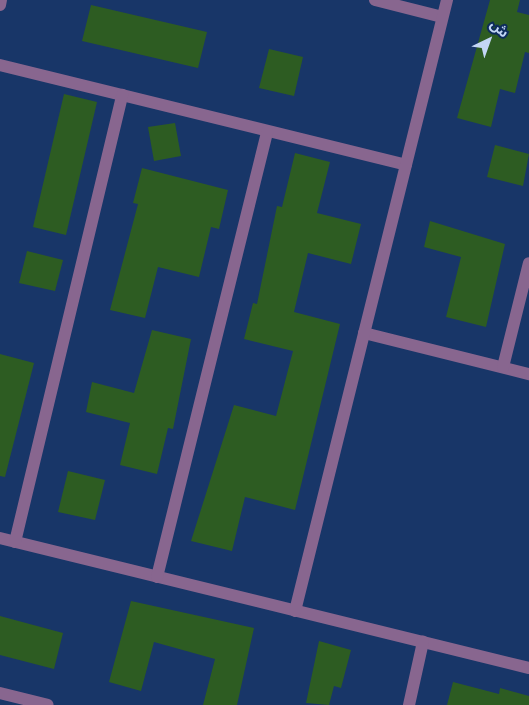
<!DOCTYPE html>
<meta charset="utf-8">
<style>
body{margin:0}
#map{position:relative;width:529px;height:705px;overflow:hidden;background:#183668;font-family:Bitter,"Noto Sans Arabic",serif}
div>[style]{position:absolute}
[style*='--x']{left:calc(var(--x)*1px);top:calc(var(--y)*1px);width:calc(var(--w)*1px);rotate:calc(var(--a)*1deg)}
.building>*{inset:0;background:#2d5c22}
.minor>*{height:12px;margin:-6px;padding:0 6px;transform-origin:6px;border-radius:6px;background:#88668f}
span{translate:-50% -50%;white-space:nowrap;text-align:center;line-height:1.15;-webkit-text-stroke:5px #0d2b5c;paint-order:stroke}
.north{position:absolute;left:464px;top:15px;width:50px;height:50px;-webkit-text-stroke:4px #0d2b5c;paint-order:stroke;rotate:42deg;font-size:14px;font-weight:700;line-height:20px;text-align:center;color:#c3d6f5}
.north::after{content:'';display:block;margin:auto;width:18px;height:22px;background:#c3d6f5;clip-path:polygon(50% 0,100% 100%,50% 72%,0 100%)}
</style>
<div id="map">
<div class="building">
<i style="clip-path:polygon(490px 0,520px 0,517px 12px,529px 15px,529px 53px,525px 52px,515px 93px,500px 89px,491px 127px,457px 118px)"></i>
<i style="clip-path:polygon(91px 5px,207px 32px,198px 68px,82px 41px)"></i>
<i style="clip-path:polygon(269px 49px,303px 57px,294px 96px,259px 88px)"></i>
<i style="clip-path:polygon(64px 94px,97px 102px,66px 235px,33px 227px)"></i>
<i style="clip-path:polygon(175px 123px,181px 156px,154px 161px,148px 127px)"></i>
<i style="clip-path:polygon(495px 145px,529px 154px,523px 186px,487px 177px)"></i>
<i style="clip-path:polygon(295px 153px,330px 162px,317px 213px,361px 224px,351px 264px,308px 253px,294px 312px,340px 324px,295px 510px,245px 497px,232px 551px,191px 541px,234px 405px,276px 416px,293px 351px,244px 339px,253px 303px,257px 304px,277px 206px,282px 207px)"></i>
<i style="clip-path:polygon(142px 168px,228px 190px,219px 229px,211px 227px,199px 277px,158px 267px,145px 318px,110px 310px,138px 204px,133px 203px)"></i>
<i style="clip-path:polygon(430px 221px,505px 244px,486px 327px,446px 317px,461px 257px,424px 247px)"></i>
<i style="clip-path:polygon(27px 251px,63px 260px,55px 291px,19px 283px)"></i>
<i style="clip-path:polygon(152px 330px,191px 339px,173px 429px,168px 428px,157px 474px,120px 465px,130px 423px,86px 412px,92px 382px,134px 393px)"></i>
<i style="clip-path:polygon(0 354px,34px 363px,5px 477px,0 476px)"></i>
<i style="clip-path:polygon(68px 471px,105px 480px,95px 520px,58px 512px)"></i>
<i style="clip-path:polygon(131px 601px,254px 628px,237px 705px,203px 705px,215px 659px,154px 642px,141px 691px,109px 682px)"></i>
<i style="clip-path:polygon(0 616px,63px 633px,54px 669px,0 655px)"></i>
<i style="clip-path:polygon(319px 641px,351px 650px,341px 688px,334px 686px,329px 705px,306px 703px)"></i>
<i style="clip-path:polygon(453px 682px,499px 694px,500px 688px,529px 696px,529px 705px,447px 705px)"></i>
</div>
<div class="minor">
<i style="--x:375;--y:0;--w:69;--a:14.2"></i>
<i style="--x:0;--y:5;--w:5;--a:-79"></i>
<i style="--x:0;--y:65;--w:418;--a:13.8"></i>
<i style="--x:364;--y:333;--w:170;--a:14"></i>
<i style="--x:503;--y:367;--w:107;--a:-76"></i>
<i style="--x:0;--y:538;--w:545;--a:13.81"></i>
<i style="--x:15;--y:542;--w:460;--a:-76.5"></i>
<i style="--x:157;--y:577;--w:459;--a:-76.1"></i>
<i style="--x:295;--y:611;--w:630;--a:-76.03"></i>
<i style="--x:0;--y:693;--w:49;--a:14"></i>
<i style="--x:409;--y:705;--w:65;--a:-77.5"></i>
</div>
<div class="north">ش</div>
</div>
